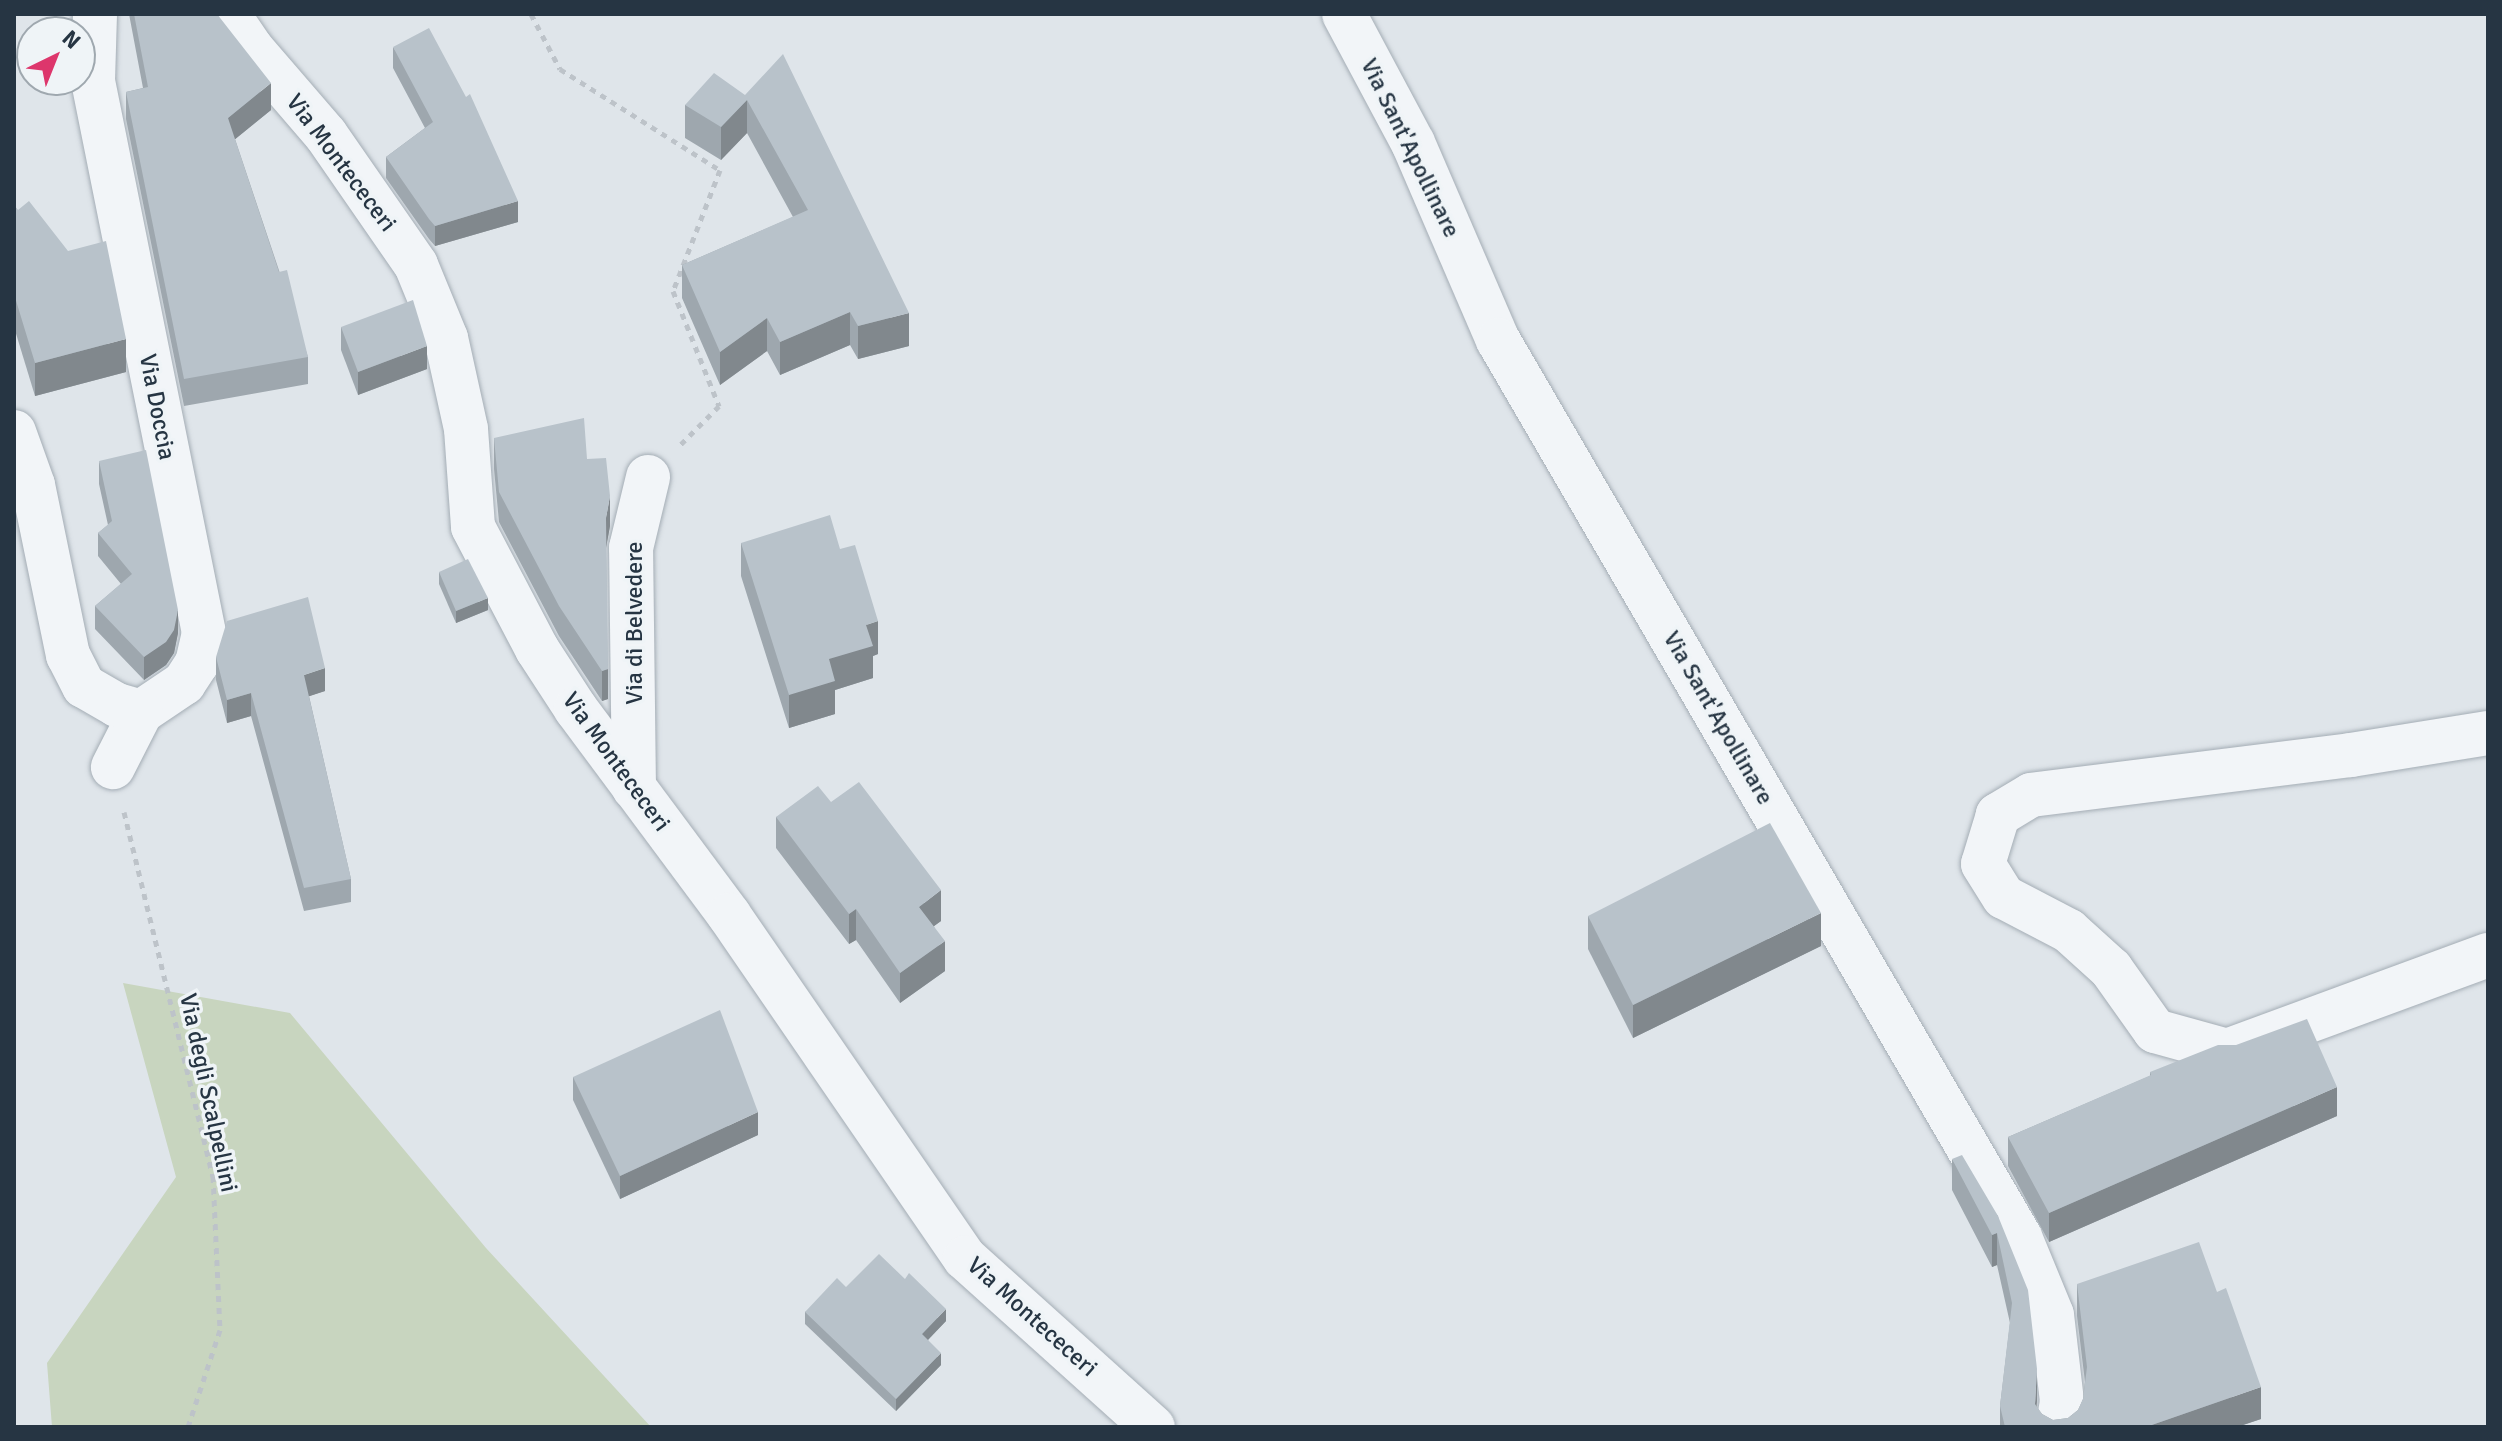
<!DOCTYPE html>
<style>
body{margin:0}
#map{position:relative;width:2502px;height:1441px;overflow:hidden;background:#dfe5ea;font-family:Signika,sans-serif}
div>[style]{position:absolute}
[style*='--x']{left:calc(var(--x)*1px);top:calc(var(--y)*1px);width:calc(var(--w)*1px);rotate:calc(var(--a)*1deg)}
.green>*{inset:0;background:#c8d5bf}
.path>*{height:5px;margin-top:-2.5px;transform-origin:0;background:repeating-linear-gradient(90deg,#bdc3c9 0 6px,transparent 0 12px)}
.roads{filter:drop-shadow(0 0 2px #a4adb5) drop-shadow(0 0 2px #a4adb5)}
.minor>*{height:44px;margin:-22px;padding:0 22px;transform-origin:22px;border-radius:22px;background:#f2f5f8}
.wall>*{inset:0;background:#9ea7ae}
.shaded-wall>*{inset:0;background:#81888d}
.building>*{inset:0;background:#b8c2ca}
span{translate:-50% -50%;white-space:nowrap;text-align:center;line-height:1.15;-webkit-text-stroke:7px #eff4f7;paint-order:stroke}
.street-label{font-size:24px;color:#263543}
.frame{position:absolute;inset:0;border:16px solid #263543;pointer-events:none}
.north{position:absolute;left:16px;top:16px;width:80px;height:80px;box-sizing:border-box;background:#eff4f7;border:2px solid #9fa8af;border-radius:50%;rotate:43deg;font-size:22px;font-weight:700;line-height:32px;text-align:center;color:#263543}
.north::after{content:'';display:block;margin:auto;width:28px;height:36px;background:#dd366c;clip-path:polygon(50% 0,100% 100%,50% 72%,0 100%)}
</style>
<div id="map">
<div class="green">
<i style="clip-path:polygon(123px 983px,290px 1013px,486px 1248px,651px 1427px,52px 1427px,47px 1363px,176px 1177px)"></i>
</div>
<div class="path">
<i style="--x:531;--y:14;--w:62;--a:62.2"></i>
<i style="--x:560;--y:69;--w:189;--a:32.3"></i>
<i style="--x:720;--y:170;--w:130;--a:111.2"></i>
<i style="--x:673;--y:291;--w:124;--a:68.2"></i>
<i style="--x:719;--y:406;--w:54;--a:135"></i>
<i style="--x:124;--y:812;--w:375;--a:76.3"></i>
<i style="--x:213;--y:1176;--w:154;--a:87.4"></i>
<i style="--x:220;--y:1330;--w:102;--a:108.3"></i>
</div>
<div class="roads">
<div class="minor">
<i style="--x:95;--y:14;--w:67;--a:91.7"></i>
<i style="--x:93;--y:81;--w:563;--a:78.63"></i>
<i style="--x:204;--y:633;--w:31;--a:103"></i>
<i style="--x:197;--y:663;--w:24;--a:123"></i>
<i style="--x:184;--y:683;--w:52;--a:146"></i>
<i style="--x:141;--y:712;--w:62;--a:117"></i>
<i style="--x:228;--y:14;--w:42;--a:55.6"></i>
<i style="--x:252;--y:49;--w:113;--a:49.3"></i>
<i style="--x:326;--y:135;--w:158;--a:55.3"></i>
<i style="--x:416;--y:265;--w:79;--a:67.7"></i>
<i style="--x:446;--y:338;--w:93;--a:77.6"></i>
<i style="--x:466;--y:429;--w:98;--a:85.9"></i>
<i style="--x:473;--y:527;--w:138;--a:62.3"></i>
<i style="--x:537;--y:649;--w:72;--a:57"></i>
<i style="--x:576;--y:709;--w:257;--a:53.4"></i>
<i style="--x:729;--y:915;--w:416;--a:55.5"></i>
<i style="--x:965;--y:1258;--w:253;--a:42"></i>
<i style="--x:1344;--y:14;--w:146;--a:61.9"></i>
<i style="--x:1413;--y:143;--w:215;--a:66.7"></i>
<i style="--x:1498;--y:340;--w:1038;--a:59.8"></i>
<i style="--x:2020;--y:1237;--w:84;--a:67.7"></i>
<i style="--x:2052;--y:1315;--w:87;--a:83.4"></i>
<i style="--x:2062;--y:1401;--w:26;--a:99"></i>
<i style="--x:14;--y:432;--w:56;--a:70.3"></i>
<i style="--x:33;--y:485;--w:174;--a:78.4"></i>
<i style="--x:68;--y:655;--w:35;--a:63"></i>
<i style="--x:84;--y:686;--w:38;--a:30"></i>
<i style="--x:117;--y:705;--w:25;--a:16"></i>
<i style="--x:2488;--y:733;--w:139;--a:170.9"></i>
<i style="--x:2351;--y:755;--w:322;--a:172.9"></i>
<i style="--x:2031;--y:795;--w:39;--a:149"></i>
<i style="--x:1998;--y:815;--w:51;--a:107"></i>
<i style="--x:1983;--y:864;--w:39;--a:58"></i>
<i style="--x:2004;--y:897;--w:73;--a:27.6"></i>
<i style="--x:2069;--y:931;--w:57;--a:42.1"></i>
<i style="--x:2111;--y:969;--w:76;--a:54.6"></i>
<i style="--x:2155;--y:1031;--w:75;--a:15.5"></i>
<i style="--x:2227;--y:1051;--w:278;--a:-20.2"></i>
<i style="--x:634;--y:788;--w:240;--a:-90.7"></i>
<i style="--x:631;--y:548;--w:73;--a:-76.5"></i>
</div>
</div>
<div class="wall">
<i style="clip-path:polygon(129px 14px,217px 14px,271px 110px,235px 139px,308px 357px,308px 384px,184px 406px,126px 119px,126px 92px,143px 88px)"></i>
<i style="clip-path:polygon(393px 47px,518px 222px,435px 246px,429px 239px,386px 178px,386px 157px,425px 128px,393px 68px)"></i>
<i style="clip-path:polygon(745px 95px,909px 346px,858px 359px,850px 345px,780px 375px,767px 351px,720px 385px,682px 298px,682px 265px,793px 217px,747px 133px,721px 160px,685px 138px,685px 105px)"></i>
<i style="clip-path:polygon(14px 205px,126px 372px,35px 396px,14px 327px)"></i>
<i style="clip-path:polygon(341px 327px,427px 369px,358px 395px,341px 350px)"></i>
<i style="clip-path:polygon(494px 438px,587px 459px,610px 526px,606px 547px,608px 699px,602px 701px,559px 636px,499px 522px,494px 469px)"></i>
<i style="clip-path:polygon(99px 461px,178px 633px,174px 653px,166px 665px,144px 680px,95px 629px,95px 606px,121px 584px,98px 556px,98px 533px,108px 525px,99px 484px)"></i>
<i style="clip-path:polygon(741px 543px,840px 549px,878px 654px,873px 656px,873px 678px,835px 690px,835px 714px,789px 728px,741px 576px)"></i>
<i style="clip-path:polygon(439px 572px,488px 610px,456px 623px,439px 584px)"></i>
<i style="clip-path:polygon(216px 657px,325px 691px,309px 696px,351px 879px,351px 902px,304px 911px,251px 716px,227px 723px,216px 680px)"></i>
<i style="clip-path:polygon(831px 802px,941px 921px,934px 926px,945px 971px,900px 1003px,856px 940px,849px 944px,776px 848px,776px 817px)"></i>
<i style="clip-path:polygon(1588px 916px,1821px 946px,1633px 1038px,1588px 949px)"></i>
<i style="clip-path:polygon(2150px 1072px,2337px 1116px,2049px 1242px,2008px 1166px,2008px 1137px,2150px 1076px)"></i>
<i style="clip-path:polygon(573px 1077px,758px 1135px,620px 1199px,573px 1100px)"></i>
<i style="clip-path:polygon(1952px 1159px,1998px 1216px,2036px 1406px,2042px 1414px,2053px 1420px,2068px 1418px,2078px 1410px,2083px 1399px,2085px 1382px,2077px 1316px,2077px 1284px,2261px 1419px,2237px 1427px,2000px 1427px,2000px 1406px,2010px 1323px,1997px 1265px,1992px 1267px,1952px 1190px)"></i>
<i style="clip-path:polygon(846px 1287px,946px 1321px,928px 1340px,941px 1365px,896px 1411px,805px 1324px,805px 1312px)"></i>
</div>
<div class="shaded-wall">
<i style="clip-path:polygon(271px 83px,271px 110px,228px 145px,228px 118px)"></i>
<i style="clip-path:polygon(747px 100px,747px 133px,721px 160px,721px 127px)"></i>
<i style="clip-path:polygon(518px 201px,518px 222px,435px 246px,435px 226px)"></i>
<i style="clip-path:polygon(850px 312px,850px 345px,780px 375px,780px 342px)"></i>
<i style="clip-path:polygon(909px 313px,909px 346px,858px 359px,858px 326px)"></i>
<i style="clip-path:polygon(767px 318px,767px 351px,720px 385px,720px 352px)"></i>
<i style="clip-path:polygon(126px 339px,126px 372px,35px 396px,35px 363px)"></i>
<i style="clip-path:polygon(427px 346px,427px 369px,358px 395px,358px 372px)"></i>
<i style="clip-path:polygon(610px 496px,610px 526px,606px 548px,606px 518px)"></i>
<i style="clip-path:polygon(488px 598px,488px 610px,456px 623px,456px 611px)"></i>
<i style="clip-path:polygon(178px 610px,178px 633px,174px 653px,166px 665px,144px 680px,144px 657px)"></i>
<i style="clip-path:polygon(878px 621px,878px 654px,873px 656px,873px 678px,835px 690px,835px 714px,789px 728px,789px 695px,866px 625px)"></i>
<i style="clip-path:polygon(325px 668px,325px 691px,304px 698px,304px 675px)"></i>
<i style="clip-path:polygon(608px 669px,608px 699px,602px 701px,602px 671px)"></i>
<i style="clip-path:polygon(251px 693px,251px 716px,227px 723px,227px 700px)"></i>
<i style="clip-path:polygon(941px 890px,941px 921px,919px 937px,919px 907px)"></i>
<i style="clip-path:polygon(856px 909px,856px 940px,849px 944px,849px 914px)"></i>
<i style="clip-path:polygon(1821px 913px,1821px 946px,1633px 1038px,1633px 1005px)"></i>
<i style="clip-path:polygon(945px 941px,945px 971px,900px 1003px,900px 973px)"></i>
<i style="clip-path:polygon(2337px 1087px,2337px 1116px,2049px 1242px,2049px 1213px)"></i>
<i style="clip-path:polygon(758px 1112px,758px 1135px,620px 1199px,620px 1176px)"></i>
<i style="clip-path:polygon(1997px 1233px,1997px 1265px,1992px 1267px,1992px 1235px)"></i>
<i style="clip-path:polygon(946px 1309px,946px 1321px,922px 1346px,922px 1334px)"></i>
<i style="clip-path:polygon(941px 1353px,941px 1365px,896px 1411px,896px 1399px)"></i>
<i style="clip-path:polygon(2037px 1369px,2037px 1401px,2035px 1427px,2035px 1404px)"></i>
<i style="clip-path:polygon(2261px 1387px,2261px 1419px,2237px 1427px,2146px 1427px)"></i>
</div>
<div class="building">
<i style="clip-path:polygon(134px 14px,217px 14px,271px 83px,228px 118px,279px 272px,287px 270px,308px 357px,184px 379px,126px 92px,148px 87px)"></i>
<i style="clip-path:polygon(429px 28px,466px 97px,470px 94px,518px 201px,435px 226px,429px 219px,386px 157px,433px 122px,393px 47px)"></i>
<i style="clip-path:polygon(783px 54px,909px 313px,858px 326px,850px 312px,780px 342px,767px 318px,720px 352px,682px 265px,808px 210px,747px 100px,721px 127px,685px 105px,714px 73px,745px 95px)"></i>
<i style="clip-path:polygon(29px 201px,68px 251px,106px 241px,126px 339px,35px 363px,14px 294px,14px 205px,18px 210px)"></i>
<i style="clip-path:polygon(413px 300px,427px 346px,358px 372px,341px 327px)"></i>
<i style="clip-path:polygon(584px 418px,587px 459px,606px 458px,610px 496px,606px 518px,608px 669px,602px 671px,559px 606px,499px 492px,494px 438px)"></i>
<i style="clip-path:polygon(146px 450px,178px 610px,174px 630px,166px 642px,144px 657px,95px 606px,132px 574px,98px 533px,112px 521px,99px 461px)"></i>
<i style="clip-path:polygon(830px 515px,840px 549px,855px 545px,878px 621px,866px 625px,873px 646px,829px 659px,835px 681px,789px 695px,741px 543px)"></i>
<i style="clip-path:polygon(468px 559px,488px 598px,456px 611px,439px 572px)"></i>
<i style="clip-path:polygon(308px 597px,325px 668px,304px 675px,351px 879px,304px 888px,251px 693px,227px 700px,216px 657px,227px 621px)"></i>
<i style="clip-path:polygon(859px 782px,941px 890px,919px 907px,945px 941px,900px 973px,856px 909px,849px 914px,776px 817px,818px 786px,831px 802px)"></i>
<i style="clip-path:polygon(1770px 823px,1821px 913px,1633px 1005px,1588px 916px)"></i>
<i style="clip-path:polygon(720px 1010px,758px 1112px,620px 1176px,573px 1077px)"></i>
<i style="clip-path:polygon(2307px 1019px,2337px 1087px,2049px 1213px,2008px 1137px,2151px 1075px,2150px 1072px,2218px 1045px,2236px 1045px)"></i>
<i style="clip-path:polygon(1962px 1155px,1998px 1216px,2028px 1290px,2037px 1369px,2035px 1404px,2042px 1414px,2053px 1420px,2068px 1418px,2078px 1410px,2083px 1399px,2087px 1367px,2077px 1284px,2199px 1242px,2217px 1292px,2226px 1288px,2261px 1387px,2146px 1427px,2005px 1427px,2000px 1406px,2012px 1303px,1997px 1233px,1992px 1235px,1952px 1159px)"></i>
<i style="clip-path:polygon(879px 1254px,905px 1279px,909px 1273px,946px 1309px,922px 1334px,941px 1353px,896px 1399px,805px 1312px,837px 1278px,846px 1287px)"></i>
</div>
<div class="street-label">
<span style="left:1410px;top:148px;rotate:64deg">Via Sant'Apollinare</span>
<span style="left:341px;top:163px;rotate:53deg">Via Montececeri</span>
<span style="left:157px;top:407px;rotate:79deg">Via Doccia</span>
<span style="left:635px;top:623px;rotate:-90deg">Via di Belvedere</span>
<span style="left:1718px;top:718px;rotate:60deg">Via Sant'Apollinare</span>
<span style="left:616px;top:762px;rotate:54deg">Via Montececeri</span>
<span style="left:208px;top:1093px;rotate:78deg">Via degli Scalpellini</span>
<span style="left:1032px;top:1317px;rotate:42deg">Via Montececeri</span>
</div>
<div class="frame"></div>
<div class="north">N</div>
</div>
